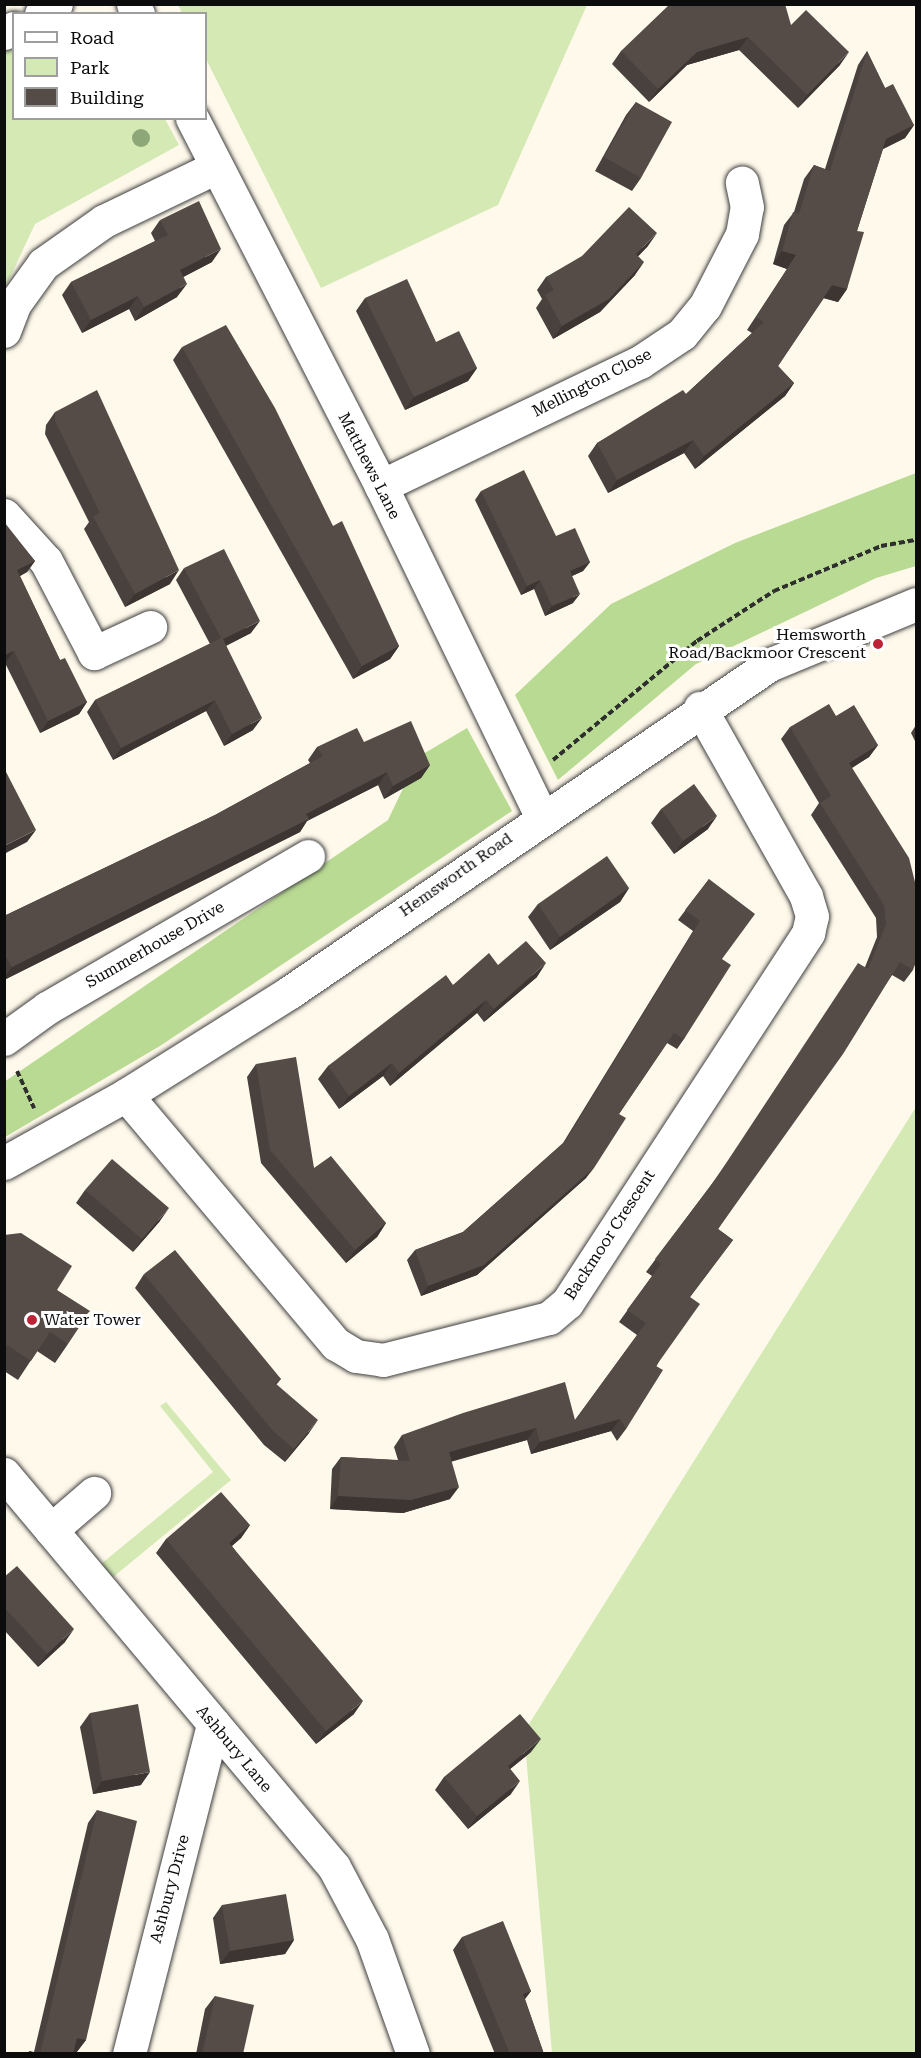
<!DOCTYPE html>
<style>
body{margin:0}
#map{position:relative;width:921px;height:2058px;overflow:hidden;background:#fff9eb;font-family:"Roboto Serif",serif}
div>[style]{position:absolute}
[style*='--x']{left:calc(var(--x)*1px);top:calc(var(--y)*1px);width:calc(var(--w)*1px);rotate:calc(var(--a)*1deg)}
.green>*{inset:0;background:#d4e9b4}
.forest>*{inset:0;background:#b9da93}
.path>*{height:4px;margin-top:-2px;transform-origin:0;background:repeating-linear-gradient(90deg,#2e2e2e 0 6px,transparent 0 9px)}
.roads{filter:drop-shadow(0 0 2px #3f3f3f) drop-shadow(0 0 2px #3f3f3f)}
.minor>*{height:33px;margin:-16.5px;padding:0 16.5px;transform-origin:16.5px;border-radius:16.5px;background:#fff}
.trees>*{width:18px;height:18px;margin:-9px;border-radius:50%;background:#8da779}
.wall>*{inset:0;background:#49413e}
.shaded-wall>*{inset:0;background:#3c3532}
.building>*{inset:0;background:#554c48}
.dots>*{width:16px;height:16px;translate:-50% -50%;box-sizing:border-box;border:3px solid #fff;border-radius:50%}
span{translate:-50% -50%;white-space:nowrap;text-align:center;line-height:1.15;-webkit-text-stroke:6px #fff;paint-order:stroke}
.street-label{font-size:16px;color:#0c0c0c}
.poi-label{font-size:16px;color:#0c0c0c}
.right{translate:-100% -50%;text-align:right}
.left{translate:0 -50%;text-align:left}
.frame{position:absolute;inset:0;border:6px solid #0c0c0c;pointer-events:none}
.legend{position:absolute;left:12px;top:12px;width:195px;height:108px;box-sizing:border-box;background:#fff;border:2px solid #9e9e9e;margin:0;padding:8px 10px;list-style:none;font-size:18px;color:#0c0c0c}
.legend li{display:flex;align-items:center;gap:12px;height:30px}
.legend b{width:30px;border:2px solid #9e9e9e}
</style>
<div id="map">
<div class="green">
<i style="clip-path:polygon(178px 5px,587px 5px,498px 205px,321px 288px,206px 59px,206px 14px,182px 13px)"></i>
<i style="clip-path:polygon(13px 47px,14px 118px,165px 119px,179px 145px,35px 224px,5px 288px,4px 51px)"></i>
<i style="clip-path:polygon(916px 1107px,916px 2053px,552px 2053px,524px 1732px)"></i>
<i style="clip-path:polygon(166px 1402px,231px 1480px,112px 1578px,101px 1564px,213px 1472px,160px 1406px)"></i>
</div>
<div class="forest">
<i style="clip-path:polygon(916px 473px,916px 566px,876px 578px,696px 664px,558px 780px,515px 695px,611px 604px,735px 543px)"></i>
<i style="clip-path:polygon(467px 728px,512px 811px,160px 1046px,5px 1137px,4px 1082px,388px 820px,418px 757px)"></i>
</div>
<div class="path">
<i style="--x:553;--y:760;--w:187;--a:-39.6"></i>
<i style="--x:697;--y:641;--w:92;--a:-33"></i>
<i style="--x:774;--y:591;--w:116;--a:-22.8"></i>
<i style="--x:881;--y:546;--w:36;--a:-10"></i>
<i style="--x:17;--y:1071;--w:41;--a:65.3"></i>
</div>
<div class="roads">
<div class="minor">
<i style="--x:133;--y:4;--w:11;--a:63"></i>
<i style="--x:41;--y:14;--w:18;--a:-34"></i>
<i style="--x:4;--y:33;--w:11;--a:-27"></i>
<i style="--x:192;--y:118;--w:414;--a:62.8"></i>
<i style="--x:381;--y:486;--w:367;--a:64.1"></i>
<i style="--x:4;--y:331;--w:30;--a:-69"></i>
<i style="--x:15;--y:303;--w:48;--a:-54.3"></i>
<i style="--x:43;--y:264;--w:75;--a:-35.2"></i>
<i style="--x:104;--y:221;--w:124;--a:-25.7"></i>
<i style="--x:381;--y:486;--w:287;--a:-25.6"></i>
<i style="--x:640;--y:362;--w:50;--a:-33.7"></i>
<i style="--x:682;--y:334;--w:36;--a:-51"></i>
<i style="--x:705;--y:306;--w:81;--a:-62.8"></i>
<i style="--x:742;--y:234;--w:27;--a:-80"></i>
<i style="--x:747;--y:207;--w:25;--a:-102"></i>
<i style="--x:4;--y:515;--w:62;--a:47.6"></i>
<i style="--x:46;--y:561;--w:104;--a:62.4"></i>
<i style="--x:94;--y:653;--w:62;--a:-24.9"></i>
<i style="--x:4;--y:1039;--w:53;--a:-35.8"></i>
<i style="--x:47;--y:1008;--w:302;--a:-30.2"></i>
<i style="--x:126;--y:1095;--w:326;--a:49.9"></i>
<i style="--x:336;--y:1344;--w:23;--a:31"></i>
<i style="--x:356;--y:1356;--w:27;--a:8"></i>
<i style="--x:383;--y:1360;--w:171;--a:-14.2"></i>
<i style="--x:549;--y:1318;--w:23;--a:-40"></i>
<i style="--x:567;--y:1303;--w:442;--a:-56.9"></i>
<i style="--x:808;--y:933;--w:17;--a:-77"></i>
<i style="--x:812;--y:916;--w:21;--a:-107"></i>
<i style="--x:806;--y:896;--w:216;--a:-119.4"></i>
<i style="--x:4;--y:1163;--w:140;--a:-29.1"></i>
<i style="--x:126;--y:1095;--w:194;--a:-32.1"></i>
<i style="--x:290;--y:992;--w:580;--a:-34.32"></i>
<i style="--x:769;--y:665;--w:159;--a:-22.5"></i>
<i style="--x:4;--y:1474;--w:513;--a:49.98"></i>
<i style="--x:334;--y:1867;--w:81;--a:62.2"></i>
<i style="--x:372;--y:1939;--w:122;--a:70.4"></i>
<i style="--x:51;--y:1530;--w:57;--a:-40.7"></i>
<i style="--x:129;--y:2054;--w:341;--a:-75.7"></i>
</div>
</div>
<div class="trees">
<i style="left:141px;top:138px"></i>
</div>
<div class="wall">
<i style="clip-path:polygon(791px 25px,840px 65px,798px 108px,739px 50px,687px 65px,649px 102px,612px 64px,621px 51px)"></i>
<i style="clip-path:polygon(867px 51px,885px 88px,914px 125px,905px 138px,883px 149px,857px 231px,847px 289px,838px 302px,824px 298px,778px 366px,794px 383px,785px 396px,695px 469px,684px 453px,608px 493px,588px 456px,597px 443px,686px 394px,752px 333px,747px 330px,787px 269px,773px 264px,784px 225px,794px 212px,804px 179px,814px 165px,825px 169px,858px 65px)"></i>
<i style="clip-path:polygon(636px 102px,641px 178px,632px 191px,595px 171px,626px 115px)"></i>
<i style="clip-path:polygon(160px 220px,212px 262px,183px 277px,177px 297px,135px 321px,129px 309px,82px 333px,62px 295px,71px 282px,155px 241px,151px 233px)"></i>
<i style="clip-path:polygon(648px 246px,638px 256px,635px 275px,600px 312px,553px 339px,536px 308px,542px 299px,537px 290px,546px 277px)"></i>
<i style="clip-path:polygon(365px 298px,477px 368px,468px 381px,405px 410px,356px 311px)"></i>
<i style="clip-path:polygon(182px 347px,333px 526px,399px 646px,390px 659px,353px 679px,173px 360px)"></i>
<i style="clip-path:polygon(55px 412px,170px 584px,125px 607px,84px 529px,89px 522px,45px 434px,46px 425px)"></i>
<i style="clip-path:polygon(481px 491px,556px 536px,590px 562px,583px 571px,572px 576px,573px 603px,545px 616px,534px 589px,521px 595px,475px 500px)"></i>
<i style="clip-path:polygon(4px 524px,35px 561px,27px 572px,20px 576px,60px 660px,87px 702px,79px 714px,40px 733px,5px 663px,4px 663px)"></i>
<i style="clip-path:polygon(184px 568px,251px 633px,226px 646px,253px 730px,224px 746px,206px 711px,113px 760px,87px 712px,95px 700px,210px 644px,176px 580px)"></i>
<i style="clip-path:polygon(836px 716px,878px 745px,869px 757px,852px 768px,913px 970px,904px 982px,892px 975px,718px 1229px,733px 1240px,690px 1297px,626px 1429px,617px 1441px,611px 1431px,531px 1454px,527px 1440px,451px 1461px,450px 1499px,403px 1513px,330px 1509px,332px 1469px,341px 1457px,398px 1460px,394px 1447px,402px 1435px,575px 1420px,637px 1335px,619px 1322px,652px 1276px,646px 1272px,711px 1185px,865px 967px,877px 937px,876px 918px,811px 815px,819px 803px,781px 739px,790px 727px)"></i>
<i style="clip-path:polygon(916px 725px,916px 743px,911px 733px)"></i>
<i style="clip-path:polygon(364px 742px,430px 765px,421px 778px,384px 799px,378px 785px,307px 821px,300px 832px,4px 980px,4px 916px,215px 815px,310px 763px,308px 760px,317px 747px)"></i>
<i style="clip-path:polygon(661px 809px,708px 829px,674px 854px,651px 823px)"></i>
<i style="clip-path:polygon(709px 879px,722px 959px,684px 1039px,677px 1049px,667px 1043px,619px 1114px,586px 1178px,477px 1275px,421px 1296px,407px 1260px,415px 1250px,463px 1232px,563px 1143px,693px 931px,678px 920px)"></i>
<i style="clip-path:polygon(629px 888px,620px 902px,550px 950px,528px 917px,538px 904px)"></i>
<i style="clip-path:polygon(498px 965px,537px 977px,484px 1022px,477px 1013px,390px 1086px,383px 1076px,339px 1109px,318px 1079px,328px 1066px,453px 985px)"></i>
<i style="clip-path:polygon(256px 1064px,314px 1168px,386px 1223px,377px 1237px,346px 1263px,261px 1163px,247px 1077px)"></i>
<i style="clip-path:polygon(85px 1190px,160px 1221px,133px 1252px,76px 1203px)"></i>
<i style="clip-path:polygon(4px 1235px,57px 1290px,68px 1344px,55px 1363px,37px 1351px,18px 1380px,4px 1371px)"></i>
<i style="clip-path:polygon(144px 1274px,281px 1379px,276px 1385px,309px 1433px,285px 1462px,264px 1445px,135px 1288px)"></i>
<i style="clip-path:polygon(250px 1525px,241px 1538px,232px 1546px,354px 1714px,316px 1744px,156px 1553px,166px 1539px)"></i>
<i style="clip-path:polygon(4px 1577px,65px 1642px,38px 1667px,4px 1630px)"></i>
<i style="clip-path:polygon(90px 1713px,141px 1785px,93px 1794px,80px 1727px)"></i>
<i style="clip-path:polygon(531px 1752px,510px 1769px,511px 1794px,468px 1829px,435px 1790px,444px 1777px)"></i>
<i style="clip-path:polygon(97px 1810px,86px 2040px,76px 2053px,28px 2054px,29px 2051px,34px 2052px,88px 1823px)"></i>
<i style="clip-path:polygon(222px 1905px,294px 1940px,285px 1954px,220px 1964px,213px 1918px)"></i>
<i style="clip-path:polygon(462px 1937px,531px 1991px,525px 1999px,544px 2054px,495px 2054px,453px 1950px)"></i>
<i style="clip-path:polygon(215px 1996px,243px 2054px,196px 2054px,205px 2009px)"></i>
</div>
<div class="shaded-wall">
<i style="clip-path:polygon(748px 37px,739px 50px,687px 65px,649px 102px,658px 89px,697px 52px)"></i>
<i style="clip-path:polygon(849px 52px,840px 65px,798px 108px,807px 95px)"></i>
<i style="clip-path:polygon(914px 125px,905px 138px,877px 152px,886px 139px)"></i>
<i style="clip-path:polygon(657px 233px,648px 246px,627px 268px,636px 254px)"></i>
<i style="clip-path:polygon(221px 249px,212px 262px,170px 284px,180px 270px)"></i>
<i style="clip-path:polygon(782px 251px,796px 255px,787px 269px,773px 264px)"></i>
<i style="clip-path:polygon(644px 262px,635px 275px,600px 312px,553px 339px,562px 326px)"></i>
<i style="clip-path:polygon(187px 284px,177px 297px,135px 321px,144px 307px)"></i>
<i style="clip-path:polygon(832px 285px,847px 289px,838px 302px,823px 298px)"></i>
<i style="clip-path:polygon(138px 296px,129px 309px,82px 333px,91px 320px)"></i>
<i style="clip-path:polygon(477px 368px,468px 381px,405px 410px,414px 397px)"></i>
<i style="clip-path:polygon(794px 383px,785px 396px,695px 469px,704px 456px)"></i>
<i style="clip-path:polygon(693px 440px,684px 453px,608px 493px,617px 480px)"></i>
<i style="clip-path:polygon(35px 561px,27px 572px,9px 582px,17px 570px)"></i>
<i style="clip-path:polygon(590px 562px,583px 571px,563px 580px,570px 571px)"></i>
<i style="clip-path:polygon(179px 570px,170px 584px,125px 607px,135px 594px)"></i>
<i style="clip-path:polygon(540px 580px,534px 589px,521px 595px,527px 586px)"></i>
<i style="clip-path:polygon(580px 594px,573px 603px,545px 616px,552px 606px)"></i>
<i style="clip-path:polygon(260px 621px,251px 633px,215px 651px,223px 639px)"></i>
<i style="clip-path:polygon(399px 646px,390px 659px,353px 679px,362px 666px)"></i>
<i style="clip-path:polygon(14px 651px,5px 663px,4px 663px,4px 655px)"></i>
<i style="clip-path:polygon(215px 700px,206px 711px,113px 760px,121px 748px)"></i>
<i style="clip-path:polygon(87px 702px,79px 714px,40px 733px,48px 721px)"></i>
<i style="clip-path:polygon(262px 718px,253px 730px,224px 746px,232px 734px)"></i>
<i style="clip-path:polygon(878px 745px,869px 757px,840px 775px,849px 763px)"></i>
<i style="clip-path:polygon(430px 765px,421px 778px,384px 799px,393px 786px)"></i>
<i style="clip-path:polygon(387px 772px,378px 785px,307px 821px,300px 832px,4px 980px,4px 978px,12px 967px)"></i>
<i style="clip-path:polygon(717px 816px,708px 829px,674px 854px,683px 841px)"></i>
<i style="clip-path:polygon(36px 830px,27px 842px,4px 854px,4px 846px)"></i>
<i style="clip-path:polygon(629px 888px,620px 902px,550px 950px,560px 937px)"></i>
<i style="clip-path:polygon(546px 963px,537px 977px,484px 1022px,494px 1009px)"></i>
<i style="clip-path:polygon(486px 1000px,477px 1013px,390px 1086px,399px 1073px)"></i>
<i style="clip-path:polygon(392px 1063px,383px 1076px,339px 1109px,349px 1096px)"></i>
<i style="clip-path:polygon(594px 1168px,586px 1178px,477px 1275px,421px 1296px,428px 1286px)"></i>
<i style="clip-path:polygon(169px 1208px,160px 1221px,133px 1252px,142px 1239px)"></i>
<i style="clip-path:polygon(386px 1223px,377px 1237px,346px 1263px,355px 1250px)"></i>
<i style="clip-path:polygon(620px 1419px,611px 1431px,531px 1454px,540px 1442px)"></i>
<i style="clip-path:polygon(318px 1420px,309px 1433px,285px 1462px,294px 1449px)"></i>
<i style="clip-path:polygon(536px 1428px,527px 1440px,440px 1465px,449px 1452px)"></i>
<i style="clip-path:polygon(459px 1487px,450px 1499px,403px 1513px,330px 1509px,338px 1496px)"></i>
<i style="clip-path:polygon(250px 1525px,241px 1538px,220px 1556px,229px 1543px)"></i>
<i style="clip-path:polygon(74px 1629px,65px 1642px,38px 1667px,47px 1654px)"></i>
<i style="clip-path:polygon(363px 1701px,354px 1714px,316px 1744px,326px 1731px)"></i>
<i style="clip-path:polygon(541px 1739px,531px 1752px,498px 1779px,508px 1766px)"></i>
<i style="clip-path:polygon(150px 1772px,141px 1785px,93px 1794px,102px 1781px)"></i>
<i style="clip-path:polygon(520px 1781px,511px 1794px,468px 1829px,477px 1816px)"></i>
<i style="clip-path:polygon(294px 1940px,285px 1954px,220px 1964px,230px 1951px)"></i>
<i style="clip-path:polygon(531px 1991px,521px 2004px,523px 1994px)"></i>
<i style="clip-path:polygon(77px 2038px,86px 2040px,76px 2053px,68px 2051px)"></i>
</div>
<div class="building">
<i style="clip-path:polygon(670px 4px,785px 4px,791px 25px,806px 10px,849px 52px,807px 95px,748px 37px,697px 52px,658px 89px,621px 51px)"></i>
<i style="clip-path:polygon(867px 51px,885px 88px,893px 84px,914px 125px,886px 139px,857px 231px,864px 232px,847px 289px,832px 285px,778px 366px,794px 383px,704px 456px,693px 440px,617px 480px,597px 443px,683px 390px,686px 394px,764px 322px,756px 317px,796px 255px,782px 251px,793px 212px,799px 214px,814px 165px,830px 171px)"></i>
<i style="clip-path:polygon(636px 102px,672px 122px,641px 178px,604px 157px)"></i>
<i style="clip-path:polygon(199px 201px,221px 249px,180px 270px,187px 284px,144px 307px,138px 296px,91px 320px,71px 282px,168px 235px,160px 220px)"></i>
<i style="clip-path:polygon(629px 207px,657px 233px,636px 254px,644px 262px,609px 299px,562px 326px,545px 295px,554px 290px,546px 277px,582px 256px)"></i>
<i style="clip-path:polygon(407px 279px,436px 342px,459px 331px,477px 368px,414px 397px,365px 298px)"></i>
<i style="clip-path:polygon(226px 325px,275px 408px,333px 526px,342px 521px,399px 646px,362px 666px,182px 347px)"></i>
<i style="clip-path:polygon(97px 390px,179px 570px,135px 594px,93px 516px,100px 513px,55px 421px,55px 412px)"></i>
<i style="clip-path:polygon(524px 470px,556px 536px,575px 528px,590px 562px,570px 571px,580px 594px,552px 606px,540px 580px,527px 586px,481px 491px)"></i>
<i style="clip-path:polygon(5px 523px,35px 561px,17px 570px,60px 660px,65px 658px,87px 702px,48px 721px,14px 651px,4px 655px)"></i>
<i style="clip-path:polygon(224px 549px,260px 621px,223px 639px,262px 718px,232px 734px,215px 700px,121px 748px,95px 700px,221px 638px,184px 568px)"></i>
<i style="clip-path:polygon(829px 704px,836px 716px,854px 705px,878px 745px,849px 763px,909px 858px,916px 886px,916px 962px,913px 970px,900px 962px,843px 1054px,718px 1229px,733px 1240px,690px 1297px,700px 1304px,656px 1366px,663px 1370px,626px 1429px,620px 1419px,540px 1442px,536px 1428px,449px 1452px,459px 1487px,411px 1500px,338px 1496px,341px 1457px,410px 1461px,402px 1435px,463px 1413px,565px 1382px,575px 1420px,646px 1323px,627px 1310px,661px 1264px,655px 1259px,715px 1180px,858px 963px,868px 969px,886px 924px,884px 905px,820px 803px,831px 796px,790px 727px)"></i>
<i style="clip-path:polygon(411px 721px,430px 765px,393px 786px,387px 772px,306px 814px,309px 819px,12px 967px,4px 954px,4px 916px,215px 815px,323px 756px,317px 747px,357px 728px,364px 742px)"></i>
<i style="clip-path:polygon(4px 768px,36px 830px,4px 846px)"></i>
<i style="clip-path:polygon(694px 784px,717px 816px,683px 841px,661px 809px)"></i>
<i style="clip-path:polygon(607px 856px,629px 888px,560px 937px,538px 904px)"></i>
<i style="clip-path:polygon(709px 879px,755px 914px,722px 959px,731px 965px,684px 1039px,674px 1033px,619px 1114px,626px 1118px,594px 1168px,484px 1265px,428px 1286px,415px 1250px,463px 1232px,565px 1142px,700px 921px,685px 910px)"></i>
<i style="clip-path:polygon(526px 941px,546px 963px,494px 1009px,486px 1000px,399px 1073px,392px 1063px,349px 1096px,328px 1066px,446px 975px,453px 985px,489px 953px,498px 965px)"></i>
<i style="clip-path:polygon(296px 1057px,314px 1168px,331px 1156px,386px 1223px,355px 1250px,270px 1150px,256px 1064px)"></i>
<i style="clip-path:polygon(112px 1159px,169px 1208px,142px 1239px,85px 1190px)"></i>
<i style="clip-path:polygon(21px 1233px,72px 1266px,57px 1290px,90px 1311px,68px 1344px,50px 1332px,31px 1361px,4px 1343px,4px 1235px)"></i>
<i style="clip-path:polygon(175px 1250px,281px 1379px,275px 1383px,318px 1420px,294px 1449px,274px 1432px,144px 1274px)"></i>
<i style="clip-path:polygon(221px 1492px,250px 1525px,229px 1543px,363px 1701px,326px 1731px,166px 1539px)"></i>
<i style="clip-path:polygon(17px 1566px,74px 1629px,47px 1654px,4px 1607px,4px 1577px)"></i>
<i style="clip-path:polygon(138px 1704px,150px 1772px,102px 1781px,90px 1713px)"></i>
<i style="clip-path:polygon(520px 1714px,541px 1739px,508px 1766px,520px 1781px,477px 1816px,444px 1777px)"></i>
<i style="clip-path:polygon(97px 1810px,137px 1821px,86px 2040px,77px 2038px,73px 2054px,40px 2054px)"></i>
<i style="clip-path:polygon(286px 1894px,294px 1940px,230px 1951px,222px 1905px)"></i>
<i style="clip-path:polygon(503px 1921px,531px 1991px,523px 1994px,544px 2054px,510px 2054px,462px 1937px)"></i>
<i style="clip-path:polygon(215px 1996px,254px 2005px,243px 2054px,202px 2054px)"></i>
<i style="clip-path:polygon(29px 2051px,40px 2054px,29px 2054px)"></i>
</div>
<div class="dots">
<i style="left:878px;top:644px;background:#be2236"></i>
<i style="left:32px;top:1320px;background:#be2236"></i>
</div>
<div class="street-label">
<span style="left:592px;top:383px;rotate:-27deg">Mellington Close</span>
<span style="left:369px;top:466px;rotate:63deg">Matthews Lane</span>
<span style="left:456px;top:875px;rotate:-35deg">Hemsworth Road</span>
<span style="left:155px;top:945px;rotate:-30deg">Summerhouse Drive</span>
<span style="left:610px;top:1235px;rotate:-57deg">Backmoor Crescent</span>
<span style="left:234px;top:1749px;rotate:50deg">Ashbury Lane</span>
<span style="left:170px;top:1889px;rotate:-75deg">Ashbury Drive</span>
</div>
<div class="poi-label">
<span class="right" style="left:866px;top:644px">Hemsworth<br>Road/Backmoor Crescent</span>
<span class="left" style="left:44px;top:1320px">Water Tower</span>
</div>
<div class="frame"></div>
<ul class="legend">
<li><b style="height:8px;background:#fff"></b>Road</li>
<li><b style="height:16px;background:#d4e9b4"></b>Park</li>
<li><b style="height:16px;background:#554c48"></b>Building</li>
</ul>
</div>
